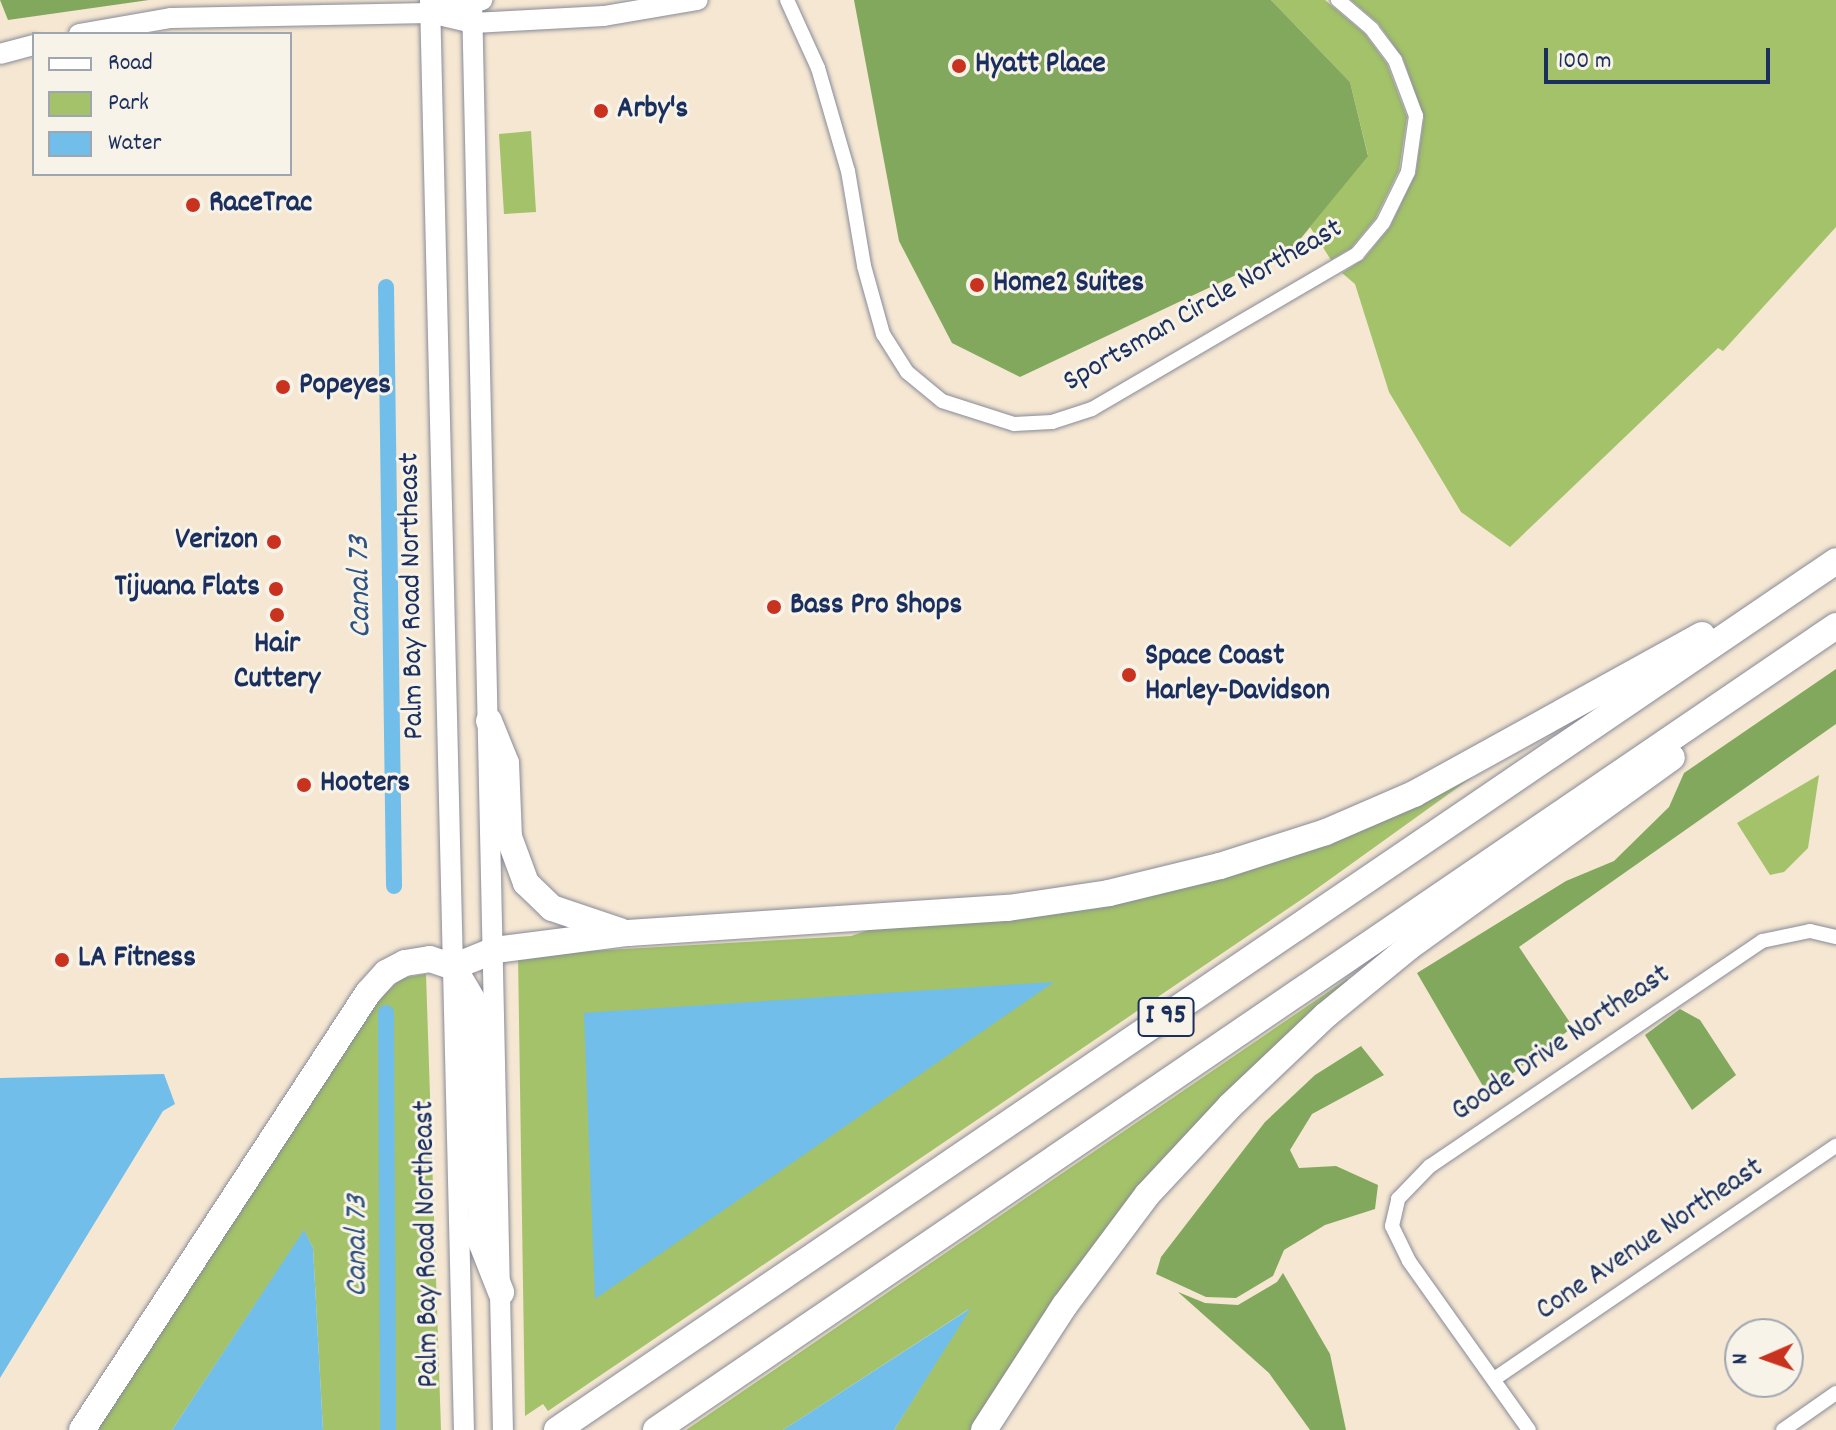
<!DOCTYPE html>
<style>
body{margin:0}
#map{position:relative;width:1836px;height:1430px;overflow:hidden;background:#f5e7d2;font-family:Dekko,sans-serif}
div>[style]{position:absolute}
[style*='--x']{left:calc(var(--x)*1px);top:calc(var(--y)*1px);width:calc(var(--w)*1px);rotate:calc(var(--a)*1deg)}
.green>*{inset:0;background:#a3c269}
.forest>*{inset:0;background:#82a85d}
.water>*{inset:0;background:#71beeb}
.canal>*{height:16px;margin:-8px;padding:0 8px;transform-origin:8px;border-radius:8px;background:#71beeb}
.roads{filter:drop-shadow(0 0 2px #888b98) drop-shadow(0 0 2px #888b98)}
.street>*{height:14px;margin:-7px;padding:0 7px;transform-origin:7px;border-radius:7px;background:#fff}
.secondary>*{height:20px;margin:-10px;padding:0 10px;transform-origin:10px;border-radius:10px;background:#fff}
.highway>*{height:26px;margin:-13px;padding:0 13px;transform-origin:13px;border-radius:13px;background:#fff}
.dots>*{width:22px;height:22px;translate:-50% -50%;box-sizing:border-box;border:4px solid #f7f3e8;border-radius:50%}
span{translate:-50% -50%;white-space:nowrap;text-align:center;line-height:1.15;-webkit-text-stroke:6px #f7f3e8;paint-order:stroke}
.shield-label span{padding:2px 6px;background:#f7f3e8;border:2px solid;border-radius:6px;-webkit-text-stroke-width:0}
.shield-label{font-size:28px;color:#1b2f5e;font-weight:700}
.poi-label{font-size:30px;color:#1b2f5e;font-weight:700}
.left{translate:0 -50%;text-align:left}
.right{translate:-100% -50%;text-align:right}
.street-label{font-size:30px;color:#1b2f5e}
.water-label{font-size:32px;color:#305381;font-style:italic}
.legend{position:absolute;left:32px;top:32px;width:260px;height:144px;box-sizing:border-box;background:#f7f3e8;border:2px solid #9fa5b1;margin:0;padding:10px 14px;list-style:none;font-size:24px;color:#1b2f5e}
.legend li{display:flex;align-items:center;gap:16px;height:40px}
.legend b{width:40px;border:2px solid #9fa5b1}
.north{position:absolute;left:1724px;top:1318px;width:80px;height:80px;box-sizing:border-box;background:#f7f3e8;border:2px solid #9fa5b1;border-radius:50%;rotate:268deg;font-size:22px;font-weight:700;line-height:32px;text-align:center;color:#1b2f5e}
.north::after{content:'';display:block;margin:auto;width:28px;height:36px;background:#c8321e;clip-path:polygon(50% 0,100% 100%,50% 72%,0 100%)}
.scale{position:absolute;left:1544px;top:48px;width:226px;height:36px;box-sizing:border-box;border:4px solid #1b2f5e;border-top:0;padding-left:10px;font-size:24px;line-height:28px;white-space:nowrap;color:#1b2f5e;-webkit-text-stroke:6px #f7f3e8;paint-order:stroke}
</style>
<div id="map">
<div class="green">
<i style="clip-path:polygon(1271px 0,1325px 0,1365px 34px,1387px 64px,1407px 117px,1399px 170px,1375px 219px,1351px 248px,1331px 260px,1310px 227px,1368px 155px,1350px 82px)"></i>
<i style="clip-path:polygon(1351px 0,1836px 0,1836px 227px,1723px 351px,1718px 348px,1510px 547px,1461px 512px,1389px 392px,1355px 284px,1342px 273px,1364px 259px,1390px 227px,1416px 173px,1424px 117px,1403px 58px,1378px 23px)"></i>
<i style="clip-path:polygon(531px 131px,536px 212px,504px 214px,499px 134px)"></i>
<i style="clip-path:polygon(1482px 770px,1308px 895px,548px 1411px,543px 1404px,525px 1416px,518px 955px,851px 936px,892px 922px,1093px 901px)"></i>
<i style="clip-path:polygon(1819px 775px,1808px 848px,1784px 872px,1770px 875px,1737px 823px)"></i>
<i style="clip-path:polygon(426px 974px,441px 1430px,323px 1430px,313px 1248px,304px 1231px,172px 1430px,89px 1430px,381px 997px,402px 978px)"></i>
<i style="clip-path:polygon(1347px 979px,1350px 985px,1274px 1052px,973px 1430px,894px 1430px,969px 1309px,783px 1430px,686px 1430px)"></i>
</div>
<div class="forest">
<i style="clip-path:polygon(0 0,149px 0,8px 20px)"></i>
<i style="clip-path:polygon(854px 0,1271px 0,1350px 82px,1368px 156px,1293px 248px,1020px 377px,952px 343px,899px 241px)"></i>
<i style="clip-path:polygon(1836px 669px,1836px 724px,1519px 947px,1573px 1027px,1487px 1093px,1417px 973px,1566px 881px,1614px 861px,1669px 807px,1684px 773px)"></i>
<i style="clip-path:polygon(1680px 1009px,1700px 1020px,1736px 1075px,1692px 1110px,1645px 1035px)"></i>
<i style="clip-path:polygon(1361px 1046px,1384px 1075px,1312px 1114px,1290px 1150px,1299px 1168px,1336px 1166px,1378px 1185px,1375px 1209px,1325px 1225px,1284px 1250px,1273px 1276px,1236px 1298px,1206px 1297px,1156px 1274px,1161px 1257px,1265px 1122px,1315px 1075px)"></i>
<i style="clip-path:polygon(1283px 1273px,1330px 1354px,1346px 1430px,1310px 1430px,1269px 1373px,1178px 1292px,1205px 1303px,1238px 1305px,1277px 1282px)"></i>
</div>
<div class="water">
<i style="clip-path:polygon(1054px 982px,595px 1299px,584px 1013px)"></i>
<i style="clip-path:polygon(164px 1074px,175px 1104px,163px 1111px,0 1378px,0 1078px)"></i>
<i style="clip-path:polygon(304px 1230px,313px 1248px,323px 1430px,172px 1430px)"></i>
<i style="clip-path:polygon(971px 1308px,894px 1430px,783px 1430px)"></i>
</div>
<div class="canal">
<i style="--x:386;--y:287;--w:599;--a:89.23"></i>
<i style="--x:386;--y:1013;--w:417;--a:89.7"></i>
</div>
<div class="roads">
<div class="street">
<i style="--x:787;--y:0;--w:75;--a:65.5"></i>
<i style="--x:818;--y:68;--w:107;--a:73.8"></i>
<i style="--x:848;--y:171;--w:96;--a:80.4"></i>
<i style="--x:864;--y:266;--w:71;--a:74.4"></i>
<i style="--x:883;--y:334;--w:45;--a:57.7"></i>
<i style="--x:907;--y:372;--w:45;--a:39.6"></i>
<i style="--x:942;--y:401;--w:76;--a:17.7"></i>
<i style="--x:1014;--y:424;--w:38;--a:-3"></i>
<i style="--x:1052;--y:422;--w:42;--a:-18"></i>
<i style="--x:1092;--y:409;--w:307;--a:-30.3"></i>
<i style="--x:1357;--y:254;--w:40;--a:-50"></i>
<i style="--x:1383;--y:223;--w:57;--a:-63.9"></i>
<i style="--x:1408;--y:172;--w:57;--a:-81.9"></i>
<i style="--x:1416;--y:116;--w:60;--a:-110.6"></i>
<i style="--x:1395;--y:60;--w:39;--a:-127"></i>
<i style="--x:1372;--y:29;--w:45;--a:-139.5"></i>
<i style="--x:1494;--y:1379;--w:414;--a:-34.3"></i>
<i style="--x:1529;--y:1430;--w:207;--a:-125.4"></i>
<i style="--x:1409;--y:1261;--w:39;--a:-116"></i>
<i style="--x:1392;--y:1226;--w:28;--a:-77"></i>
<i style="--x:1398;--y:1199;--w:46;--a:-45.9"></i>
<i style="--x:1430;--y:1166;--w:401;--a:-34.1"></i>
<i style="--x:1762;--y:941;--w:49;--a:-11.8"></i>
<i style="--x:1810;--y:931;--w:27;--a:13"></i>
<i style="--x:1783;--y:1430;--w:65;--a:-34.9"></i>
</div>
<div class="secondary">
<i style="--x:430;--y:0;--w:1430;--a:88.64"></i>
<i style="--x:472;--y:0;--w:1430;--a:88.76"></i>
<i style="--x:430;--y:13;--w:44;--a:13.1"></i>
<i style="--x:473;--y:23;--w:131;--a:-3.1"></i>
<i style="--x:604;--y:16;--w:95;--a:-9.7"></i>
<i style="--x:79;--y:34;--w:93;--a:-9.9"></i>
<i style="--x:171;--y:18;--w:259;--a:-1.1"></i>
<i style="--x:430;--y:13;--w:54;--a:-14"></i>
<i style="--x:0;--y:54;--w:35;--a:-15"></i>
</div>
<div class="highway">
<i style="--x:489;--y:721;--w:45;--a:68"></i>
<i style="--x:506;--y:763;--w:74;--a:87.7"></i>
<i style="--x:509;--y:837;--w:49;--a:69.7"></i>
<i style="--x:526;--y:883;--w:36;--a:44"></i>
<i style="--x:552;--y:908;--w:72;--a:18.7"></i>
<i style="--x:453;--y:967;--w:45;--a:-22"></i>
<i style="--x:495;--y:950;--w:134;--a:-7.3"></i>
<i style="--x:628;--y:933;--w:381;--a:-3.8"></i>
<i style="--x:1008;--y:908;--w:102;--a:-8.4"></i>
<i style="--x:1109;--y:893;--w:114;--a:-13.7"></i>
<i style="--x:1220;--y:866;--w:111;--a:-17.8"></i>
<i style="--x:1326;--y:832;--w:96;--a:-23.4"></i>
<i style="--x:1414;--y:794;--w:329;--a:-28.9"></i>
<i style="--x:82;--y:1430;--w:522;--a:-56.8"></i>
<i style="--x:368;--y:993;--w:27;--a:-48"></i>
<i style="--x:386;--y:973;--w:21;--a:-28"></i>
<i style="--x:405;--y:963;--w:25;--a:-9"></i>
<i style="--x:430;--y:959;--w:24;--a:19"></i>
<i style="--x:453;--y:967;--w:43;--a:59.3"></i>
<i style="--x:475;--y:1004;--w:240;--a:88.3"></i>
<i style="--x:482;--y:1244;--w:52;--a:68.4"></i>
<i style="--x:557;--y:1430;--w:1546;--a:-34.19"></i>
<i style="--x:656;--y:1430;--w:1428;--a:-34.27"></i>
<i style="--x:984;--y:1430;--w:149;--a:-57.1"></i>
<i style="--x:1065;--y:1305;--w:137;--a:-53.3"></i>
<i style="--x:1147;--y:1195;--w:122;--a:-47"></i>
<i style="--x:1230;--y:1106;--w:132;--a:-43.5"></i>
<i style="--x:1326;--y:1015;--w:107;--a:-39.3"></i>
<i style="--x:1409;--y:947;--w:324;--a:-35.8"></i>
</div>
</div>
<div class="dots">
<i style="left:959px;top:66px;background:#c8321e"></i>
<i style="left:601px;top:111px;background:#c8321e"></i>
<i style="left:193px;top:205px;background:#c8321e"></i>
<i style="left:977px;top:285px;background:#c8321e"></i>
<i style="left:283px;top:387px;background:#c8321e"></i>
<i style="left:274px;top:542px;background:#c8321e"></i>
<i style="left:276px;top:589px;background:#c8321e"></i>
<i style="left:774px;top:607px;background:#c8321e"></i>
<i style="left:277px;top:615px;background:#c8321e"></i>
<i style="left:1129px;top:675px;background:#c8321e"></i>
<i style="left:304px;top:785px;background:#c8321e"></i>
<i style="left:62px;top:960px;background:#c8321e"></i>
</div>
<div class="shield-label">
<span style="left:1166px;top:1017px">I 95</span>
</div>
<div class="poi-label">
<span class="left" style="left:975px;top:66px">Hyatt Place</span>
<span class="left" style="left:617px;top:111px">Arby's</span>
<span class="left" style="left:209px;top:205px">RaceTrac</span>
<span class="left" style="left:993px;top:285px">Home2 Suites</span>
<span class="left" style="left:299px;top:387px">Popeyes</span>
<span class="right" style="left:258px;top:542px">Verizon</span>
<span class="right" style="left:260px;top:589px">Tijuana Flats</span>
<span class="left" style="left:790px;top:607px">Bass Pro Shops</span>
<span style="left:277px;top:663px">Hair<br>Cuttery</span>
<span class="left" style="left:1145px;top:675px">Space Coast<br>Harley-Davidson</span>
<span class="left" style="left:320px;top:785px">Hooters</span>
<span class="left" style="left:78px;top:960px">LA Fitness</span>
</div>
<div class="street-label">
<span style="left:1204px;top:307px;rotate:-30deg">Sportsman Circle Northeast</span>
<span style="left:414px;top:596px;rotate:-91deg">Palm Bay Road Northeast</span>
<span style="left:1562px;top:1045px;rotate:-34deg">Goode Drive Northeast</span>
<span style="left:1651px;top:1241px;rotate:-34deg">Cone Avenue Northeast</span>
<span style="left:429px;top:1244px;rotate:-91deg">Palm Bay Road Northeast</span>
</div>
<div class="water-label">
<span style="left:362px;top:587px;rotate:-91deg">Canal 73</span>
<span style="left:359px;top:1246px;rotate:-90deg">Canal 73</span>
</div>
<ul class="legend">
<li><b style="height:10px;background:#fff"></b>Road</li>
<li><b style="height:22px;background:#a3c269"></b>Park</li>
<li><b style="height:22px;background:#71beeb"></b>Water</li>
</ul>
<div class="north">N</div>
<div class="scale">100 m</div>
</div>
